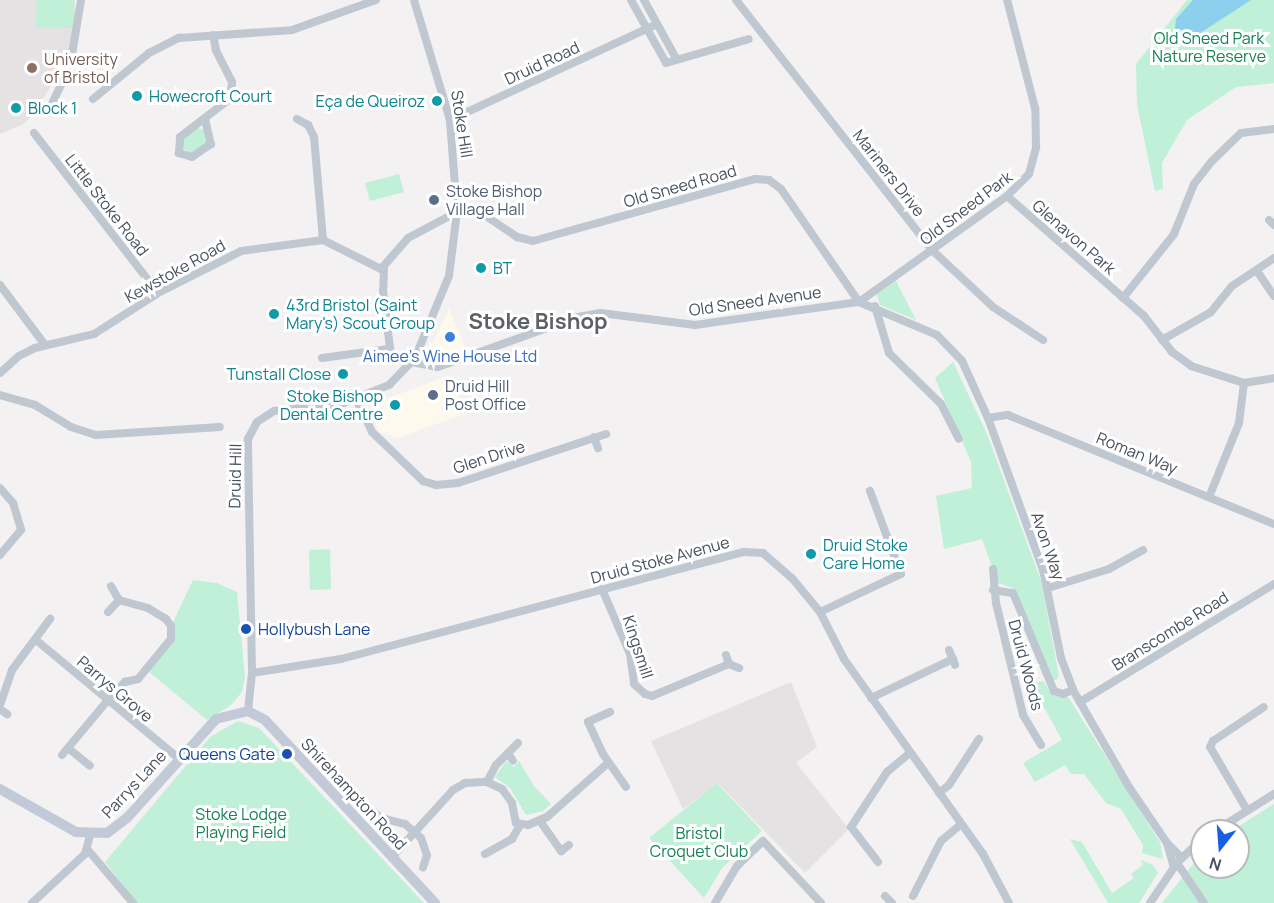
<!DOCTYPE html>
<meta charset="utf-8">
<style>
body{margin:0}
#map{position:relative;width:1274px;height:903px;overflow:hidden;background:#f3f1f1;font-family:Manrope,sans-serif}
div>[style]{position:absolute}
[style*='--x']{left:calc(var(--x)*1px);top:calc(var(--y)*1px);width:calc(var(--w)*1px);rotate:calc(var(--a)*1deg)}
.commercial>*{inset:0;background:#fdf9ec}
.education>*{inset:0;background:#e4e2e3}
.green>*{inset:0;background:#c0f0d7}
.water>*{inset:0;background:#8dd0ed}
.minor>*{height:8px;margin:-4px;padding:0 4px;transform-origin:4px;border-radius:4px;background:#bfc7d0}
.secondary>*{height:10px;margin:-5px;padding:0 5px;transform-origin:5px;border-radius:5px;background:#c2cad7}
.dots>*{width:16px;height:16px;translate:-50% -50%;box-sizing:border-box;border:3px solid #fff;border-radius:50%}
span{translate:-50% -50%;white-space:nowrap;text-align:center;line-height:1.15;-webkit-text-stroke:6px #fff;paint-order:stroke}
.park-label{font-size:16px;color:#178257}
.education-label{font-size:16px;color:#785e54}
.left{translate:0 -50%;text-align:left}
.street-label{font-size:16px;color:#48525f}
.culture-label{font-size:16px;color:#0d838f}
.right{translate:-100% -50%;text-align:right}
.service-label{font-size:16px;color:#4e5e75}
.shop-label{font-size:16px;color:#366cbe}
.transit-label{font-size:16px;color:#164399}
.district-label{font-size:22px;color:#5d6066;font-weight:700}
.north{position:absolute;left:1190px;top:819px;width:60px;height:60px;box-sizing:border-box;background:#fff;border:2px solid #b6babf;border-radius:50%;rotate:197deg;font-size:16px;font-weight:700;line-height:24px;text-align:center;color:#48525f}
.north::after{content:'';display:block;margin:auto;width:21px;height:27px;background:#185fe6;clip-path:polygon(50% 0,100% 100%,50% 72%,0 100%)}
</style>
<div id="map">
<div class="commercial">
<i style="clip-path:polygon(449px 308px,466px 349px,434px 359px,430px 350px)"></i>
<i style="clip-path:polygon(450px 375px,465px 414px,397px 438px,380px 432px,369px 412px,372px 404px)"></i>
</div>
<div class="education">
<i style="clip-path:polygon(0 0,75px 0,75px 28px,68px 58px,34px 114px,22px 125px,0 134px)"></i>
<i style="clip-path:polygon(791px 682px,817px 747px,796px 763px,849px 829px,805px 873px,718px 783px,683px 809px,651px 741px)"></i>
</div>
<div class="green">
<i style="clip-path:polygon(37px 0,74px 0,74px 28px,36px 28px)"></i>
<i style="clip-path:polygon(1187px 0,1274px 0,1274px 83px,1236px 87px,1187px 120px,1162px 163px,1163px 189px,1155px 191px,1137px 105px,1136px 64px)"></i>
<i style="clip-path:polygon(195px 128px,204px 129px,207px 143px,192px 154px,182px 148px,182px 140px)"></i>
<i style="clip-path:polygon(399px 174px,404px 192px,370px 201px,365px 183px)"></i>
<i style="clip-path:polygon(896px 281px,916px 320px,880px 305px,877px 294px)"></i>
<i style="clip-path:polygon(953px 362px,987px 434px,1041px 581px,1059px 676px,1056px 680px,1051px 680px,1013px 588px,998px 583px,982px 539px,944px 549px,936px 496px,972px 488px,971px 462px,935px 378px)"></i>
<i style="clip-path:polygon(330px 549px,331px 589px,310px 590px,309px 550px)"></i>
<i style="clip-path:polygon(193px 580px,217px 583px,237px 592px,245px 677px,242px 692px,231px 705px,207px 720px,148px 671px,175px 636px,173px 622px)"></i>
<i style="clip-path:polygon(1043px 681px,1051px 693px,1068px 697px,1160px 842px,1163px 859px,1142px 853px,1143px 845px,1121px 809px,1106px 803px,1084px 774px,1071px 774px,1065px 765px,1035px 782px,1023px 763px,1062px 740px,1039px 698px,1035px 683px)"></i>
<i style="clip-path:polygon(238px 721px,259px 728px,424px 903px,137px 903px,105px 862px,210px 737px)"></i>
<i style="clip-path:polygon(506px 761px,514px 767px,519px 761px,534px 786px,551px 804px,543px 811px,526px 815px,510px 788px,495px 777px)"></i>
<i style="clip-path:polygon(717px 783px,762px 831px,722px 868px,704px 898px,649px 838px)"></i>
<i style="clip-path:polygon(1274px 804px,1274px 903px,1162px 903px,1202px 853px,1202px 867px,1238px 867px,1238px 831px,1231px 831px)"></i>
<i style="clip-path:polygon(1070px 839px,1082px 842px,1112px 893px,1134px 878px,1131px 874px,1143px 865px,1141px 860px,1153px 865px,1158px 873px,1139px 903px,1108px 903px)"></i>
</div>
<div class="water">
<i style="clip-path:polygon(1193px 0,1251px 0,1191px 39px,1182px 36px,1175px 28px,1176px 19px)"></i>
</div>
<div class="minor">
<i style="--x:631;--y:0;--w:72;--a:60.9"></i>
<i style="--x:666;--y:63;--w:86;--a:-16.1"></i>
<i style="--x:644;--y:0;--w:68;--a:61.2"></i>
<i style="--x:736;--y:0;--w:319;--a:51.9"></i>
<i style="--x:933;--y:251;--w:82;--a:43"></i>
<i style="--x:993;--y:307;--w:60;--a:33.4"></i>
<i style="--x:93;--y:99;--w:72;--a:-39.4"></i>
<i style="--x:149;--y:53;--w:34;--a:-27"></i>
<i style="--x:179;--y:38;--w:113;--a:-4"></i>
<i style="--x:292;--y:30;--w:89;--a:-19.7"></i>
<i style="--x:48;--y:112;--w:51;--a:-64.4"></i>
<i style="--x:70;--y:66;--w:67;--a:-80.5"></i>
<i style="--x:205;--y:119;--w:26;--a:77"></i>
<i style="--x:211;--y:144;--w:23;--a:146"></i>
<i style="--x:192;--y:157;--w:14;--a:-163"></i>
<i style="--x:179;--y:153;--w:16;--a:-86"></i>
<i style="--x:180;--y:137;--w:59;--a:-37.5"></i>
<i style="--x:227;--y:101;--w:10;--a:-66"></i>
<i style="--x:231;--y:92;--w:10;--a:-84"></i>
<i style="--x:232;--y:82;--w:36;--a:-117"></i>
<i style="--x:216;--y:50;--w:15;--a:-101"></i>
<i style="--x:297;--y:119;--w:13;--a:29"></i>
<i style="--x:308;--y:125;--w:13;--a:63"></i>
<i style="--x:314;--y:137;--w:103;--a:85"></i>
<i style="--x:450;--y:120;--w:228;--a:-24.9"></i>
<i style="--x:34;--y:133;--w:202;--a:52.2"></i>
<i style="--x:1007;--y:196;--w:182;--a:41.2"></i>
<i style="--x:1144;--y:316;--w:46;--a:52.1"></i>
<i style="--x:1172;--y:352;--w:24;--a:36"></i>
<i style="--x:1191;--y:366;--w:56;--a:17.8"></i>
<i style="--x:1244;--y:383;--w:30;--a:-9"></i>
<i style="--x:1269;--y:220;--w:7;--a:45"></i>
<i style="--x:384;--y:268;--w:23;--a:92"></i>
<i style="--x:383;--y:291;--w:65;--a:83"></i>
<i style="--x:1257;--y:271;--w:30;--a:56"></i>
<i style="--x:0;--y:285;--w:75;--a:53.1"></i>
<i style="--x:1123;--y:298;--w:82;--a:-51.4"></i>
<i style="--x:1174;--y:234;--w:54;--a:-68.2"></i>
<i style="--x:1194;--y:184;--w:29;--a:-52"></i>
<i style="--x:1212;--y:161;--w:40;--a:-44"></i>
<i style="--x:1241;--y:133;--w:33;--a:-7"></i>
<i style="--x:859;--y:302;--w:182;--a:-35.6"></i>
<i style="--x:1007;--y:196;--w:31;--a:-45"></i>
<i style="--x:1029;--y:174;--w:28;--a:-75"></i>
<i style="--x:1036;--y:147;--w:39;--a:-91"></i>
<i style="--x:1035;--y:108;--w:112;--a:-104.5"></i>
<i style="--x:875;--y:306;--w:49;--a:73.4"></i>
<i style="--x:889;--y:353;--w:73;--a:44.4"></i>
<i style="--x:941;--y:404;--w:39;--a:63"></i>
<i style="--x:1162;--y:340;--w:56;--a:-29.7"></i>
<i style="--x:1211;--y:312;--w:33;--a:-51"></i>
<i style="--x:1232;--y:286;--w:50;--a:-33.7"></i>
<i style="--x:322;--y:358;--w:67;--a:-7.8"></i>
<i style="--x:412;--y:362;--w:26;--a:11"></i>
<i style="--x:438;--y:367;--w:149;--a:-19.7"></i>
<i style="--x:578;--y:317;--w:23;--a:-10"></i>
<i style="--x:601;--y:313;--w:95;--a:7.3"></i>
<i style="--x:695;--y:325;--w:166;--a:-8"></i>
<i style="--x:859;--y:302;--w:85;--a:22.9"></i>
<i style="--x:937;--y:335;--w:36;--a:46"></i>
<i style="--x:962;--y:361;--w:63;--a:65.5"></i>
<i style="--x:988;--y:418;--w:162;--a:70.1"></i>
<i style="--x:1043;--y:570;--w:90;--a:78.4"></i>
<i style="--x:1061;--y:658;--w:34;--a:69"></i>
<i style="--x:1073;--y:690;--w:112;--a:60"></i>
<i style="--x:1129;--y:787;--w:68;--a:55.8"></i>
<i style="--x:1167;--y:843;--w:21;--a:45"></i>
<i style="--x:0;--y:373;--w:25;--a:-42"></i>
<i style="--x:19;--y:356;--w:18;--a:-27"></i>
<i style="--x:35;--y:348;--w:61;--a:-13.3"></i>
<i style="--x:94;--y:334;--w:76;--a:-32.6"></i>
<i style="--x:158;--y:293;--w:93;--a:-26.8"></i>
<i style="--x:241;--y:251;--w:83;--a:-7.6"></i>
<i style="--x:323;--y:240;--w:65;--a:26.6"></i>
<i style="--x:381;--y:269;--w:41;--a:-48.9"></i>
<i style="--x:408;--y:238;--w:55;--a:-28"></i>
<i style="--x:457;--y:212;--w:23;--a:0"></i>
<i style="--x:480;--y:212;--w:45;--a:34"></i>
<i style="--x:517;--y:237;--w:16;--a:14"></i>
<i style="--x:533;--y:241;--w:230;--a:-15.6"></i>
<i style="--x:755;--y:179;--w:14;--a:4"></i>
<i style="--x:769;--y:180;--w:15;--a:37"></i>
<i style="--x:781;--y:189;--w:137;--a:55.4"></i>
<i style="--x:0;--y:395;--w:36;--a:16"></i>
<i style="--x:35;--y:405;--w:42;--a:31.4"></i>
<i style="--x:71;--y:427;--w:26;--a:18"></i>
<i style="--x:96;--y:435;--w:124;--a:-3.7"></i>
<i style="--x:357;--y:401;--w:34;--a:64"></i>
<i style="--x:372;--y:432;--w:71;--a:43.9"></i>
<i style="--x:423;--y:481;--w:14;--a:17"></i>
<i style="--x:436;--y:485;--w:22;--a:-5"></i>
<i style="--x:458;--y:483;--w:156;--a:-18.3"></i>
<i style="--x:988;--y:418;--w:20;--a:-9"></i>
<i style="--x:1008;--y:415;--w:287;--a:22.3"></i>
<i style="--x:594;--y:437;--w:12;--a:70"></i>
<i style="--x:0;--y:488;--w:20;--a:49"></i>
<i style="--x:13;--y:503;--w:28;--a:73"></i>
<i style="--x:21;--y:530;--w:33;--a:130"></i>
<i style="--x:1209;--y:497;--w:80;--a:-67.9"></i>
<i style="--x:1239;--y:423;--w:40;--a:-82.9"></i>
<i style="--x:993;--y:569;--w:34;--a:85"></i>
<i style="--x:996;--y:603;--w:115;--a:76.4"></i>
<i style="--x:1023;--y:715;--w:35;--a:59"></i>
<i style="--x:1048;--y:588;--w:64;--a:-17.3"></i>
<i style="--x:1109;--y:569;--w:39;--a:-29"></i>
<i style="--x:602;--y:589;--w:71;--a:66.7"></i>
<i style="--x:630;--y:654;--w:30;--a:82"></i>
<i style="--x:634;--y:684;--w:15;--a:42"></i>
<i style="--x:645;--y:694;--w:7;--a:16"></i>
<i style="--x:652;--y:696;--w:83;--a:-22.6"></i>
<i style="--x:993;--y:590;--w:20;--a:9"></i>
<i style="--x:1013;--y:593;--w:106;--a:67.3"></i>
<i style="--x:1054;--y:691;--w:9;--a:18"></i>
<i style="--x:1063;--y:694;--w:11;--a:-22"></i>
<i style="--x:108;--y:612;--w:16;--a:-47"></i>
<i style="--x:119;--y:600;--w:16;--a:-120"></i>
<i style="--x:820;--y:612;--w:89;--a:-25.1"></i>
<i style="--x:901;--y:574;--w:89;--a:-110.5"></i>
<i style="--x:36;--y:640;--w:185;--a:39.7"></i>
<i style="--x:949;--y:650;--w:16;--a:68"></i>
<i style="--x:726;--y:655;--w:9;--a:72"></i>
<i style="--x:729;--y:664;--w:11;--a:22"></i>
<i style="--x:252;--y:673;--w:90;--a:-8.9"></i>
<i style="--x:341;--y:659;--w:417;--a:-14.9"></i>
<i style="--x:744;--y:552;--w:19;--a:3"></i>
<i style="--x:763;--y:553;--w:38;--a:41"></i>
<i style="--x:792;--y:578;--w:44;--a:50.5"></i>
<i style="--x:820;--y:612;--w:53;--a:62.9"></i>
<i style="--x:844;--y:659;--w:239;--a:54.5"></i>
<i style="--x:983;--y:854;--w:55;--a:62"></i>
<i style="--x:871;--y:698;--w:91;--a:-25.4"></i>
<i style="--x:1080;--y:702;--w:227;--a:-31.3"></i>
<i style="--x:0;--y:705;--w:37;--a:-71"></i>
<i style="--x:12;--y:670;--w:64;--a:-53.3"></i>
<i style="--x:0;--y:709;--w:9;--a:36"></i>
<i style="--x:248;--y:711;--w:38;--a:-84"></i>
<i style="--x:252;--y:673;--w:234;--a:-91"></i>
<i style="--x:248;--y:439;--w:19;--a:-62"></i>
<i style="--x:257;--y:422;--w:20;--a:-33"></i>
<i style="--x:274;--y:411;--w:67;--a:-6"></i>
<i style="--x:341;--y:404;--w:52;--a:-21.6"></i>
<i style="--x:389;--y:385;--w:37;--a:-46"></i>
<i style="--x:415;--y:358;--w:89;--a:-67.5"></i>
<i style="--x:449;--y:276;--w:64;--a:-82.9"></i>
<i style="--x:457;--y:212;--w:92;--a:-94.4"></i>
<i style="--x:450;--y:120;--w:125;--a:-106.7"></i>
<i style="--x:610;--y:712;--w:24;--a:156"></i>
<i style="--x:588;--y:722;--w:35;--a:65"></i>
<i style="--x:603;--y:754;--w:40;--a:55.1"></i>
<i style="--x:68;--y:748;--w:28;--a:39"></i>
<i style="--x:508;--y:753;--w:9;--a:58"></i>
<i style="--x:62;--y:755;--w:72;--a:-50.1"></i>
<i style="--x:108;--y:700;--w:25;--a:-47"></i>
<i style="--x:125;--y:682;--w:13;--a:-13"></i>
<i style="--x:138;--y:679;--w:52;--a:-50.5"></i>
<i style="--x:171;--y:639;--w:13;--a:-90"></i>
<i style="--x:171;--y:626;--w:9;--a:-126"></i>
<i style="--x:166;--y:619;--w:21;--a:-149"></i>
<i style="--x:148;--y:608;--w:30;--a:-165"></i>
<i style="--x:487;--y:782;--w:19;--a:-62"></i>
<i style="--x:496;--y:765;--w:31;--a:-45"></i>
<i style="--x:939;--y:793;--w:13;--a:-39"></i>
<i style="--x:949;--y:785;--w:55;--a:-56.9"></i>
<i style="--x:1247;--y:810;--w:73;--a:-120.4"></i>
<i style="--x:1210;--y:747;--w:7;--a:-63"></i>
<i style="--x:1213;--y:741;--w:61;--a:-33.7"></i>
<i style="--x:374;--y:812;--w:9;--a:41"></i>
<i style="--x:381;--y:818;--w:25;--a:14"></i>
<i style="--x:405;--y:824;--w:21;--a:41"></i>
<i style="--x:421;--y:838;--w:18;--a:71"></i>
<i style="--x:427;--y:855;--w:13;--a:108"></i>
<i style="--x:540;--y:821;--w:37;--a:55"></i>
<i style="--x:561;--y:851;--w:10;--a:-37"></i>
<i style="--x:1215;--y:831;--w:70;--a:-32.1"></i>
<i style="--x:1167;--y:843;--w:25;--a:74"></i>
<i style="--x:88;--y:850;--w:70;--a:49.7"></i>
<i style="--x:485;--y:854;--w:31;--a:-29"></i>
<i style="--x:512;--y:839;--w:16;--a:-60"></i>
<i style="--x:393;--y:856;--w:89;--a:-47.7"></i>
<i style="--x:453;--y:790;--w:14;--a:-30"></i>
<i style="--x:465;--y:783;--w:22;--a:-3"></i>
<i style="--x:487;--y:782;--w:17;--a:25"></i>
<i style="--x:502;--y:789;--w:17;--a:54"></i>
<i style="--x:512;--y:803;--w:20;--a:79"></i>
<i style="--x:516;--y:823;--w:12;--a:9"></i>
<i style="--x:528;--y:825;--w:21;--a:-23"></i>
<i style="--x:547;--y:817;--w:81;--a:-41.5"></i>
<i style="--x:878;--y:862;--w:44;--a:-127.6"></i>
<i style="--x:851;--y:827;--w:66;--a:-56.8"></i>
<i style="--x:887;--y:772;--w:30;--a:-40"></i>
<i style="--x:1177;--y:863;--w:48;--a:56"></i>
<i style="--x:885;--y:896;--w:10;--a:45"></i>
<i style="--x:913;--y:896;--w:62;--a:-63"></i>
<i style="--x:941;--y:841;--w:26;--a:-40"></i>
<i style="--x:32;--y:903;--w:72;--a:-42.8"></i>
<i style="--x:85;--y:854;--w:20;--a:-75"></i>
<i style="--x:715;--y:903;--w:43;--a:-59.3"></i>
<i style="--x:737;--y:866;--w:36;--a:-44"></i>
<i style="--x:763;--y:841;--w:85;--a:46.9"></i>
<i style="--x:1150;--y:903;--w:48;--a:-56"></i>
<i style="--x:1177;--y:863;--w:35;--a:-44"></i>
</div>
<div class="secondary">
<i style="--x:0;--y:789;--w:87;--a:29.5"></i>
<i style="--x:76;--y:832;--w:31;--a:2"></i>
<i style="--x:107;--y:833;--w:25;--a:-37"></i>
<i style="--x:127;--y:818;--w:133;--a:-48"></i>
<i style="--x:216;--y:719;--w:33;--a:-14"></i>
<i style="--x:248;--y:711;--w:19;--a:28"></i>
<i style="--x:265;--y:720;--w:250;--a:47.1"></i>
</div>
<div class="dots">
<i style="left:32px;top:68px;background:#8d6e63"></i>
<i style="left:137px;top:96px;background:#0f9aa8"></i>
<i style="left:437px;top:101px;background:#0f9aa8"></i>
<i style="left:16px;top:108px;background:#0f9aa8"></i>
<i style="left:434px;top:200px;background:#5c6f8a"></i>
<i style="left:481px;top:268px;background:#0f9aa8"></i>
<i style="left:274px;top:314px;background:#0f9aa8"></i>
<i style="left:450px;top:337px;background:#3f7fe0"></i>
<i style="left:343px;top:374px;background:#0f9aa8"></i>
<i style="left:433px;top:395px;background:#5c6f8a"></i>
<i style="left:395px;top:405px;background:#0f9aa8"></i>
<i style="left:811px;top:554px;background:#0f9aa8"></i>
<i style="left:246px;top:629px;background:#1a4fb4"></i>
<i style="left:287px;top:754px;background:#1a4fb4"></i>
</div>
<div class="park-label">
<span style="left:1209px;top:47px">Old Sneed Park<br>Nature Reserve</span>
<span style="left:241px;top:823px">Stoke Lodge<br>Playing Field</span>
<span style="left:699px;top:842px">Bristol<br>Croquet Club</span>
</div>
<div class="education-label">
<span class="left" style="left:44px;top:68px">University<br>of Bristol</span>
</div>
<div class="street-label">
<span style="left:542px;top:63px;rotate:-25deg">Druid Road</span>
<span style="left:462px;top:124px;rotate:81deg">Stoke Hill</span>
<span style="left:889px;top:173px;rotate:52deg">Mariners Drive</span>
<span style="left:680px;top:186px;rotate:-16deg">Old Sneed Road</span>
<span style="left:107px;top:205px;rotate:52deg">Little Stoke Road</span>
<span style="left:966px;top:208px;rotate:-37deg">Old Sneed Park</span>
<span style="left:1074px;top:237px;rotate:41deg">Glenavon Park</span>
<span style="left:175px;top:271px;rotate:-29deg">Kewstoke Road</span>
<span style="left:755px;top:301px;rotate:-8deg">Old Sneed Avenue</span>
<span style="left:1137px;top:453px;rotate:22deg">Roman Way</span>
<span style="left:489px;top:457px;rotate:-18deg">Glen Drive</span>
<span style="left:235px;top:476px;rotate:-89deg">Druid Hill</span>
<span style="left:1048px;top:546px;rotate:71deg">Avon Way</span>
<span style="left:660px;top:560px;rotate:-15deg">Druid Stoke Avenue</span>
<span style="left:1170px;top:631px;rotate:-32deg">Branscombe Road</span>
<span style="left:638px;top:647px;rotate:72deg">Kingsmill</span>
<span style="left:1026px;top:665px;rotate:75deg">Druid Woods</span>
<span style="left:115px;top:689px;rotate:40deg">Parrys Grove</span>
<span style="left:134px;top:784px;rotate:-47deg">Parrys Lane</span>
<span style="left:354px;top:794px;rotate:47deg">Shirehampton Road</span>
</div>
<div class="culture-label">
<span class="left" style="left:149px;top:96px">Howecroft Court</span>
<span class="right" style="left:425px;top:101px">Eça de Queiroz</span>
<span class="left" style="left:28px;top:108px">Block 1</span>
<span class="left" style="left:493px;top:268px">BT</span>
<span class="left" style="left:286px;top:314px">43rd Bristol (Saint<br>Mary's) Scout Group</span>
<span class="right" style="left:331px;top:374px">Tunstall Close</span>
<span class="right" style="left:383px;top:405px">Stoke Bishop<br>Dental Centre</span>
<span class="left" style="left:823px;top:554px">Druid Stoke<br>Care Home</span>
</div>
<div class="service-label">
<span class="left" style="left:446px;top:200px">Stoke Bishop<br>Village Hall</span>
<span class="left" style="left:445px;top:395px">Druid Hill<br>Post Office</span>
</div>
<div class="shop-label">
<span style="left:450px;top:356px">Aimee's Wine House Ltd</span>
</div>
<div class="transit-label">
<span class="left" style="left:258px;top:629px">Hollybush Lane</span>
<span class="right" style="left:275px;top:754px">Queens Gate</span>
</div>
<div class="district-label">
<span style="left:538px;top:322px">Stoke Bishop</span>
</div>
<div class="north">N</div>
</div>
